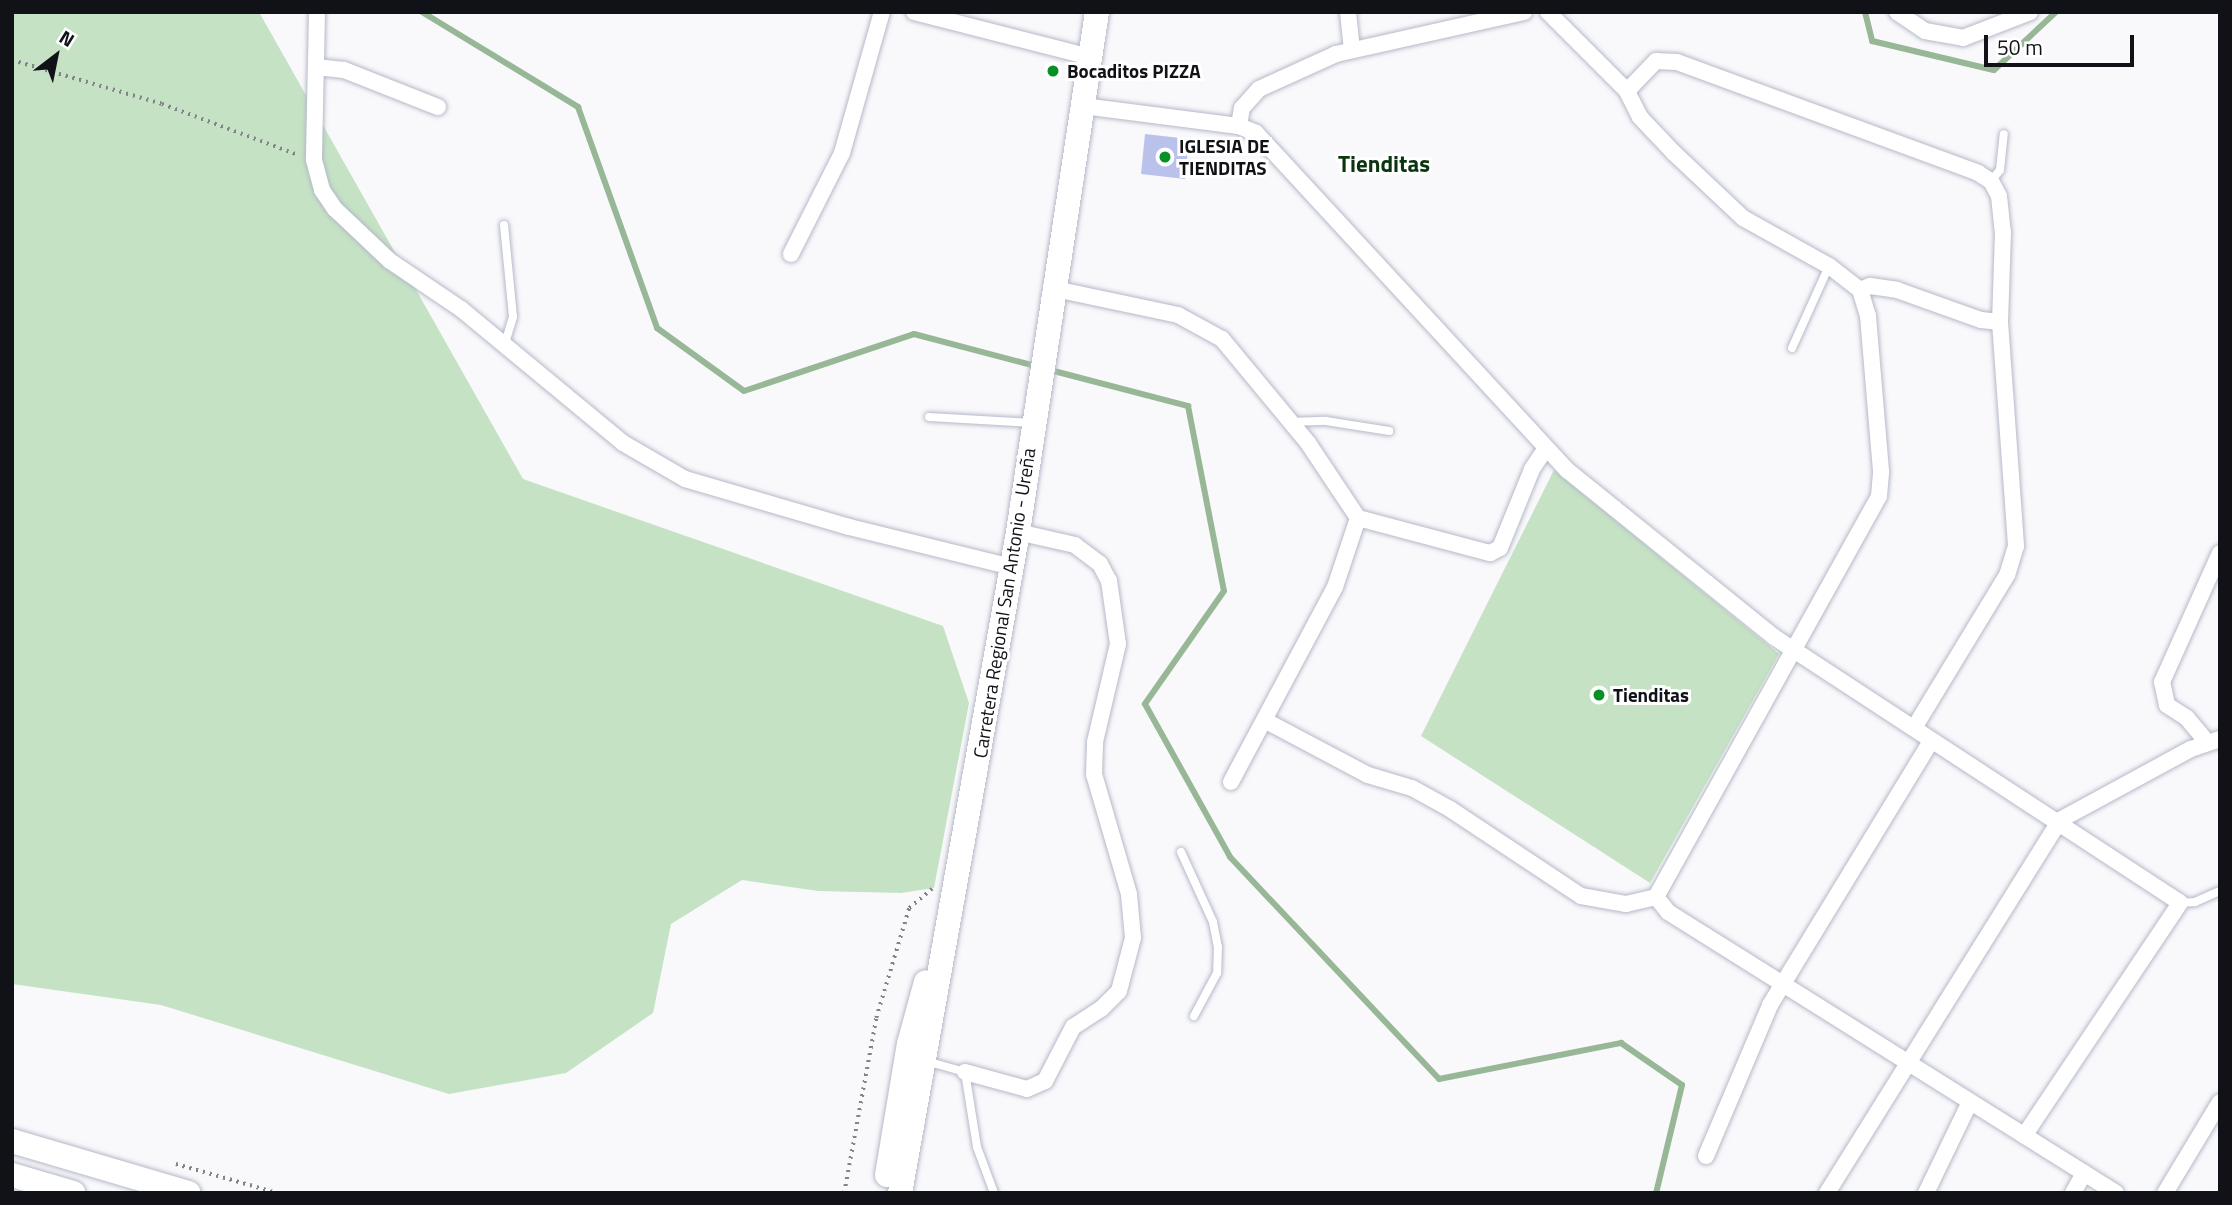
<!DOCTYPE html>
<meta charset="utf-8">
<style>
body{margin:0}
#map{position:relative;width:2232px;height:1205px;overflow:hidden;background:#f9f9fc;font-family:"Titillium Web",sans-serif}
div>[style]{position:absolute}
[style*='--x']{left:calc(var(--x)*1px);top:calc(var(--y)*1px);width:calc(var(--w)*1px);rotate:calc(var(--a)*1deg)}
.green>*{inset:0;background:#c5e3c4}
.stream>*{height:6px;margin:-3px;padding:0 3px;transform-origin:3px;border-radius:3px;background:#97b796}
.building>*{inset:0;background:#bac2eb}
.path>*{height:3.5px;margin-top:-1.75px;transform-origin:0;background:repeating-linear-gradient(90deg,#828387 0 2px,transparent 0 7px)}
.roads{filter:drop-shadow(0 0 2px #b5b9c7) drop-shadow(0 0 2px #b5b9c7)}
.lane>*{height:8px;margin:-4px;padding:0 4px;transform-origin:4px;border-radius:4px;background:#fff}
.street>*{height:16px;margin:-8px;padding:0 8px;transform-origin:8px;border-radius:8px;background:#fff}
.primary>*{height:24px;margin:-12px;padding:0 12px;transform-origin:12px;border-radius:12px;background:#fff}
.dots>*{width:19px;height:19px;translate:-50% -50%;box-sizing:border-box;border:4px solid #fff;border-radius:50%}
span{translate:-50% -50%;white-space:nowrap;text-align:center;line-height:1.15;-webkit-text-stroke:6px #fff;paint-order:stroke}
.poi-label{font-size:19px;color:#111217;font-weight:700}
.left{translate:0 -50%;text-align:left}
.street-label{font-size:19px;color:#111217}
.quarter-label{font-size:23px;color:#0a350e;font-weight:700}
.frame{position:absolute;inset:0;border:14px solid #111217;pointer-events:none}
.north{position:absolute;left:21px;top:21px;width:70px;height:70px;-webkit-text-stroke:5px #fff;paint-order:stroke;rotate:32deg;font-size:19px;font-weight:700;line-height:28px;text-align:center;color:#111217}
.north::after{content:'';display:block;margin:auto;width:24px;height:32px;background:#111217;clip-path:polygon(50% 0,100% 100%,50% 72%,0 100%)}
.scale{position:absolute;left:1984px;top:35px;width:150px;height:32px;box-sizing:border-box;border:4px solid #111217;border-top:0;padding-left:9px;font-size:21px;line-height:24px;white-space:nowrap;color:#111217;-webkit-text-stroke:5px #fff;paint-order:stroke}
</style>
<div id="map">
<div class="green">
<i style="clip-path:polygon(12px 12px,259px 12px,523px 479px,943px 626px,969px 703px,934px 888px,901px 893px,818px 891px,742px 880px,671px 924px,653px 1013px,566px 1073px,449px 1094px,161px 1005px,12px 984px)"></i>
<i style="clip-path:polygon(1554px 470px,1779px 654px,1650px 883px,1421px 736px)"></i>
</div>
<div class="stream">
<i style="--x:422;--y:12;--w:183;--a:31.3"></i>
<i style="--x:578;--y:107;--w:235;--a:70.3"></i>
<i style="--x:657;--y:328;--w:107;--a:35.9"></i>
<i style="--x:744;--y:391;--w:179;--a:-18.5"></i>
<i style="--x:914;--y:334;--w:129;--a:14.8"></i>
<i style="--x:1865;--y:12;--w:30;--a:76"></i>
<i style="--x:1872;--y:41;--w:125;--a:13.4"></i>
<i style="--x:1994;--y:70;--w:85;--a:-43.1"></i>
<i style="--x:1050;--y:370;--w:143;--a:14.6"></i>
<i style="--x:1188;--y:406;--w:188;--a:79"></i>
<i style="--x:1224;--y:591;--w:138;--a:125"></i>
<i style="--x:1145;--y:704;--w:175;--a:60.9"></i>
<i style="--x:1230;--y:857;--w:305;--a:46.7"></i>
<i style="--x:1439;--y:1079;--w:186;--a:-11.2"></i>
<i style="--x:1621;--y:1043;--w:74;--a:34.5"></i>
<i style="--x:1682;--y:1085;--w:111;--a:103.5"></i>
</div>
<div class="building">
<i style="clip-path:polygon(1145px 134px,1189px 139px,1185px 179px,1141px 174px)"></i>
</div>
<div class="path">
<i style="--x:12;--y:60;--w:156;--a:16.3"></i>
<i style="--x:162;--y:104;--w:143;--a:20.5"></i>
<i style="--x:176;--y:1164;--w:105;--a:16"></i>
<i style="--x:844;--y:1193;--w:178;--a:-79.6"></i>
<i style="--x:876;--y:1018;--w:115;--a:-73.3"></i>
<i style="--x:909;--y:908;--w:30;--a:-40"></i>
</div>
<div class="roads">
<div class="lane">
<i style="--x:1991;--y:181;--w:14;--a:-51"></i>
<i style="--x:2000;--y:170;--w:36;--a:-84"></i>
<i style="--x:504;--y:225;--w:92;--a:84.4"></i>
<i style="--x:513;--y:317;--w:27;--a:107"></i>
<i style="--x:1792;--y:348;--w:90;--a:-65.7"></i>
<i style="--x:929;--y:417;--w:104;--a:3.3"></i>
<i style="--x:1290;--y:422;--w:36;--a:-2"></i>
<i style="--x:1326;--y:421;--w:64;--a:9"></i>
<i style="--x:1181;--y:852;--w:77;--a:65.4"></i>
<i style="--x:1213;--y:922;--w:25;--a:79"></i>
<i style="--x:1218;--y:947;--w:26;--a:92"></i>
<i style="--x:1217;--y:973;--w:49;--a:118.1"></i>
<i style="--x:2180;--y:903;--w:15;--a:-4"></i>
<i style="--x:2195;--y:902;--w:27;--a:-24"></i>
<i style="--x:926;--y:1061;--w:41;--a:15.8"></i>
<i style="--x:965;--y:1072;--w:76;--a:80.9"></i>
<i style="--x:977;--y:1147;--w:49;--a:69.7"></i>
</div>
<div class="street">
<i style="--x:317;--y:12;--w:148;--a:91.2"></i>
<i style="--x:314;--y:160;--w:31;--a:75"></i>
<i style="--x:322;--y:190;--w:23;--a:56"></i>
<i style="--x:335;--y:209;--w:76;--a:43.4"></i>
<i style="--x:390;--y:261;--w:86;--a:34.1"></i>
<i style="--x:461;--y:309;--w:210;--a:39.6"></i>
<i style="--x:623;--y:443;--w:72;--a:30.1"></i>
<i style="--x:685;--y:479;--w:171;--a:16.3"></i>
<i style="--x:849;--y:527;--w:168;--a:13.8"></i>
<i style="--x:914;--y:12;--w:182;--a:14.3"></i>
<i style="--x:1348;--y:12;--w:38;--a:84"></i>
<i style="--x:1897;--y:12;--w:34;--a:34"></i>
<i style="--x:1925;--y:31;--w:39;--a:10"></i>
<i style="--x:1963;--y:38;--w:72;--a:-21.2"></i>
<i style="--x:316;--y:67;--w:28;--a:6"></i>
<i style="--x:344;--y:70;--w:101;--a:21.5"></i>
<i style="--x:1627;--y:91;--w:42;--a:-46"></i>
<i style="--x:1656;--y:61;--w:21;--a:3"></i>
<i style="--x:1677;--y:62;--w:321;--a:20.2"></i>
<i style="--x:1978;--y:173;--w:15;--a:32"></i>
<i style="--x:1991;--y:181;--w:17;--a:62"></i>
<i style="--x:1999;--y:196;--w:36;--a:84"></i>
<i style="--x:2003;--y:232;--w:90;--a:91.9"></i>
<i style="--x:2000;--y:322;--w:225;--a:85.9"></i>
<i style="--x:2016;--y:546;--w:30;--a:107"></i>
<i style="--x:2007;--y:575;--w:179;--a:121.3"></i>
<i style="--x:1083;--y:106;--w:157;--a:7.3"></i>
<i style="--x:1239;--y:126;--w:18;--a:22"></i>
<i style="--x:1256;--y:133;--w:459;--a:47.3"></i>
<i style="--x:1567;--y:470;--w:266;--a:38.9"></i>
<i style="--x:1774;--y:637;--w:485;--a:33.2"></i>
<i style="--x:2180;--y:903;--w:280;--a:123.8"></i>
<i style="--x:1239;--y:126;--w:18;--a:-81"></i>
<i style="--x:1242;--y:108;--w:25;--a:-48"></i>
<i style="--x:1259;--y:89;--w:85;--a:-24.4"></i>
<i style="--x:1336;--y:54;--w:193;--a:-12.6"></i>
<i style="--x:791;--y:254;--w:113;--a:-63.2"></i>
<i style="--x:842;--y:153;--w:147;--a:-74.2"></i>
<i style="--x:1055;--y:289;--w:126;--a:11.9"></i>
<i style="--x:1178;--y:315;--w:50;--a:28.6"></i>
<i style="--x:1222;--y:339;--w:135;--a:50.4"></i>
<i style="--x:1308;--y:443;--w:90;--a:56.3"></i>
<i style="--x:1358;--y:518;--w:73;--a:108.4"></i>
<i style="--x:1335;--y:587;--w:221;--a:118.1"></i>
<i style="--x:1860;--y:290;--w:11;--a:-22"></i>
<i style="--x:1870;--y:286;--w:27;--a:8"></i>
<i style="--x:1897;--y:290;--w:89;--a:19.7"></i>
<i style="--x:1981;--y:320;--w:19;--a:6"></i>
<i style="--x:1358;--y:518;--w:137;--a:14.9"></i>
<i style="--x:1490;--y:553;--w:11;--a:-27"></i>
<i style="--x:1500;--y:548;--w:85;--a:-67.9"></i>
<i style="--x:1532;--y:469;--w:25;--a:-56"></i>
<i style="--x:1266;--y:721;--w:115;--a:27.9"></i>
<i style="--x:1368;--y:775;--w:46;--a:16.5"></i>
<i style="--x:1412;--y:788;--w:43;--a:28.9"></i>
<i style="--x:1450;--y:809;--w:157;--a:33.6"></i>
<i style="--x:1581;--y:896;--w:46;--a:10.1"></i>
<i style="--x:1626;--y:904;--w:31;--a:-13"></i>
<i style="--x:1656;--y:897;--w:459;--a:-60.9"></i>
<i style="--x:1879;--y:496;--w:25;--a:-85"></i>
<i style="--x:1881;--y:471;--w:156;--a:-94.8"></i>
<i style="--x:1868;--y:316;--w:27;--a:-107"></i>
<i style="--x:1860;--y:290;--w:39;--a:-142"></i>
<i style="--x:1829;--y:266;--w:98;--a:-150.8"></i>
<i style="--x:1743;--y:218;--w:95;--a:-136.7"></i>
<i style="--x:1674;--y:153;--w:50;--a:-133.4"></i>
<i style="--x:1640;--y:117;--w:29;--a:-117"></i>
<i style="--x:1627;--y:91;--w:112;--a:-135"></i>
<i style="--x:2207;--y:742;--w:31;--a:-130"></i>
<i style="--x:2187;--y:718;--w:24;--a:-147"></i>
<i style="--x:2167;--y:705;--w:24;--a:-102"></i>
<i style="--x:2162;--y:682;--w:141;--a:-65.8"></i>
<i style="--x:1656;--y:897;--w:19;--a:51"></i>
<i style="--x:1668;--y:912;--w:529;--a:32.1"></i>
<i style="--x:965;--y:1072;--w:64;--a:15.3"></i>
<i style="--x:1027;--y:1089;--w:20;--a:-24"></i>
<i style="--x:1045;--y:1081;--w:61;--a:-62.6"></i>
<i style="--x:1073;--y:1027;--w:33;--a:-33"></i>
<i style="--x:1101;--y:1009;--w:25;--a:-45"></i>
<i style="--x:1119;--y:991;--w:55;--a:-75.2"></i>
<i style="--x:1133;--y:938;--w:44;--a:-95.2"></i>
<i style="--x:1129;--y:894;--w:125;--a:-106.3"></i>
<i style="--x:1094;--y:774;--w:32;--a:-88"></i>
<i style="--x:1095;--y:742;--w:101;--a:-76.8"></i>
<i style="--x:1118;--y:644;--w:64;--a:-98.1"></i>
<i style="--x:1109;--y:581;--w:19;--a:-118"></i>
<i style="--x:1100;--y:564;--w:31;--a:-143"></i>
<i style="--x:1075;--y:545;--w:58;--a:-167.2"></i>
<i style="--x:1706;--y:1156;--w:164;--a:-67"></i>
<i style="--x:1770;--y:1005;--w:309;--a:-58.6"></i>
<i style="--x:1827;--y:1193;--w:440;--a:-58"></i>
<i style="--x:2060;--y:820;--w:149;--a:-28.5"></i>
<i style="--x:2191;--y:749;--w:31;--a:-19"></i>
<i style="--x:1926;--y:1193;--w:101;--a:-64.2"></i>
<i style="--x:2073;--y:1193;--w:23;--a:-61"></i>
<i style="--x:2165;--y:1193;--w:106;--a:-58.9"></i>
</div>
<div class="primary">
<i style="--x:12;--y:1141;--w:184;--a:16.4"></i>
<i style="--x:12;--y:1175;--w:64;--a:16.4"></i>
<i style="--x:887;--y:1175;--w:133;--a:-80.5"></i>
<i style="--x:909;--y:1044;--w:64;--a:-74.7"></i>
<i style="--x:900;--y:1193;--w:671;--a:-79.88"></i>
<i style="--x:1018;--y:532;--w:526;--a:-81.36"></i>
</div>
</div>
<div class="dots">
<i style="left:1053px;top:71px;background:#059123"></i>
<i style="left:1165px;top:157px;background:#059123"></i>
<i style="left:1599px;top:695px;background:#059123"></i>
</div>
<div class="poi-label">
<span class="left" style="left:1067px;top:71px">Bocaditos PIZZA</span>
<span class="left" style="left:1179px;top:157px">IGLESIA DE<br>TIENDITAS</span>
<span class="left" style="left:1613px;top:695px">Tienditas</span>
</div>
<div class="street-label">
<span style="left:1004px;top:603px;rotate:-81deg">Carretera Regional San Antonio - Ureña</span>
</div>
<div class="quarter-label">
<span style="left:1384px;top:164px">Tienditas</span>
</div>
<div class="frame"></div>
<div class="north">N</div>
<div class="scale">50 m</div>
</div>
